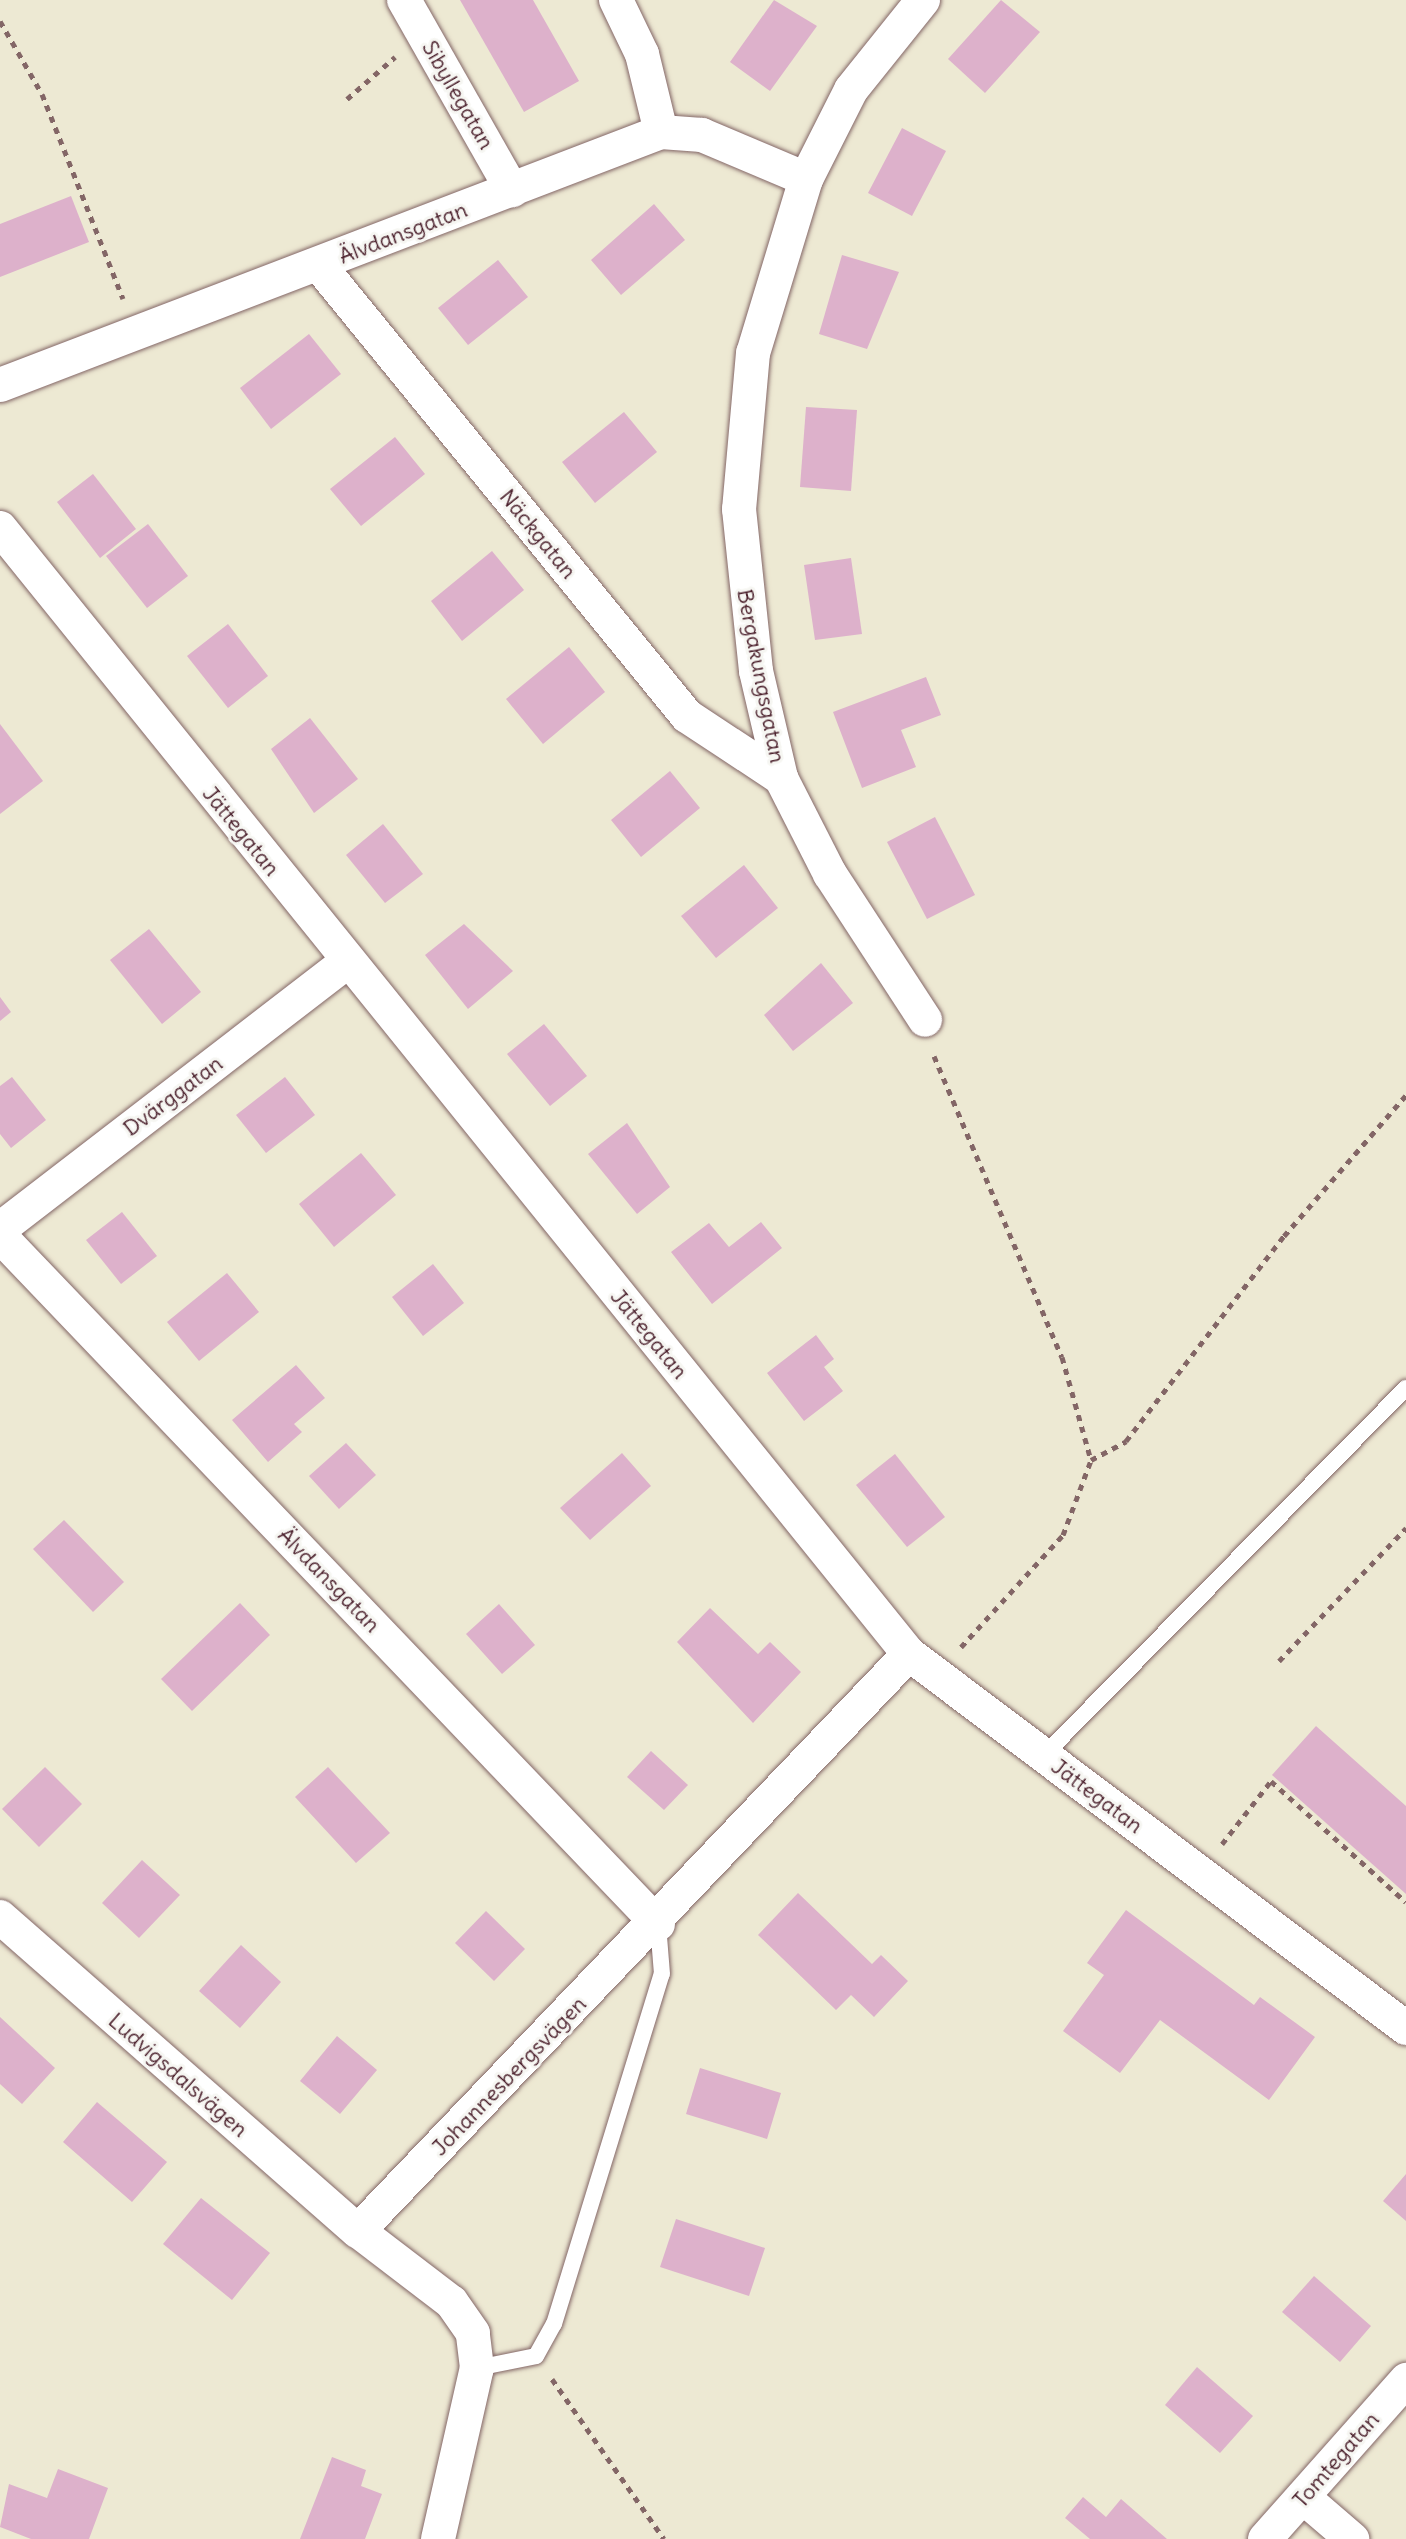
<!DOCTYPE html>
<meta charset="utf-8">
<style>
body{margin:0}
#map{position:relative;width:1406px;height:2539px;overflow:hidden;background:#ede9d3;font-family:Delius,sans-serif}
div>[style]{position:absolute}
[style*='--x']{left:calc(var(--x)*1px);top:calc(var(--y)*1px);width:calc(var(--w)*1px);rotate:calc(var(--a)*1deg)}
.building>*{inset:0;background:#ddb1cb}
.path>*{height:5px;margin-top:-2.5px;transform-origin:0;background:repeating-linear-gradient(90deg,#836666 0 6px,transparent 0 12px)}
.roads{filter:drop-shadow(0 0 2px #836666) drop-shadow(0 0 2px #836666)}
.service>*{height:16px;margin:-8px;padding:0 8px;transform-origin:8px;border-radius:8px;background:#fff}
.minor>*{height:34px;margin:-17px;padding:0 17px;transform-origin:17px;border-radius:17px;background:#fff}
span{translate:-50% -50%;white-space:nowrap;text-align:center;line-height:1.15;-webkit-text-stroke:6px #f6f6f2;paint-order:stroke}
.street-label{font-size:22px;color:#4a1f2b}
</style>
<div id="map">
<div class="building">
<i style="clip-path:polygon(460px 0,533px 0,579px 81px,524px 112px)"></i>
<i style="clip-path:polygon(774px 0,817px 26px,770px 91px,730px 62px)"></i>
<i style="clip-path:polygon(1001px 0,1040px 32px,985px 93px,948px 59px)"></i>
<i style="clip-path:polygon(902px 128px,946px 151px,912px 216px,868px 193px)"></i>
<i style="clip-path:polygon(71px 196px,89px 242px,0 277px,0 224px)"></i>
<i style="clip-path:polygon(654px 204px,685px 240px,621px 295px,591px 260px)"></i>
<i style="clip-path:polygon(842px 255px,899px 272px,867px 349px,819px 334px)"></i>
<i style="clip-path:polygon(498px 260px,528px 297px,468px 345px,438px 308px)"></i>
<i style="clip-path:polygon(309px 334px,341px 374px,271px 429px,240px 388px)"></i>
<i style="clip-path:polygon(806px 407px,857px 410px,851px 491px,800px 487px)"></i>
<i style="clip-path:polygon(624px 412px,657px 452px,595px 503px,562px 462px)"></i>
<i style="clip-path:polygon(395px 437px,425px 474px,361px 526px,330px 489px)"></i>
<i style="clip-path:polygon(93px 474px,136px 529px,100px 558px,57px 502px)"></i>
<i style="clip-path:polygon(148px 524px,188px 576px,147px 608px,106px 556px)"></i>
<i style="clip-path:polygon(492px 551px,524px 590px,462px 641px,431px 601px)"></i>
<i style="clip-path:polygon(851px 558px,862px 634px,815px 640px,804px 565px)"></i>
<i style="clip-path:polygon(228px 624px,268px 676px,228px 708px,187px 656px)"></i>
<i style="clip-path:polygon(569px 647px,605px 692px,543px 744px,506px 699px)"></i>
<i style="clip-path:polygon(926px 677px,941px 715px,901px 730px,916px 767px,862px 788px,833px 712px)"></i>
<i style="clip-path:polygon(310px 718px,358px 779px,314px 813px,271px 749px)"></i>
<i style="clip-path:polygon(0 724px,43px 781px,0 814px)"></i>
<i style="clip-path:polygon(670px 771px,700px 808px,641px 857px,611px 820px)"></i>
<i style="clip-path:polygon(935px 817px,975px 895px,927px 919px,887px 842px)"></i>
<i style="clip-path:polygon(383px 824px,423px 874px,385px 903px,346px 855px)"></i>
<i style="clip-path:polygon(744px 865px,778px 908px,716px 958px,681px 916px)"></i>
<i style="clip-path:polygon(464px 924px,513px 971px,468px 1009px,425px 955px)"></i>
<i style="clip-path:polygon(149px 929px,201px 992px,162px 1024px,110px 960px)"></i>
<i style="clip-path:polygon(821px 963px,853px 1003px,793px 1051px,764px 1015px)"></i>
<i style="clip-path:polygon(0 997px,11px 1012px,0 1021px)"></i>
<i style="clip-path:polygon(544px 1024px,587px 1076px,550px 1106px,507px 1054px)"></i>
<i style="clip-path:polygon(12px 1077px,46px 1120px,11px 1148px,0 1134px,0 1086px)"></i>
<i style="clip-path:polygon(285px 1077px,315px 1115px,266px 1153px,236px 1115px)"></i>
<i style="clip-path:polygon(627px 1123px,670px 1187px,637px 1214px,588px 1154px)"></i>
<i style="clip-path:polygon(361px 1153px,396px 1195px,334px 1247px,299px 1204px)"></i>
<i style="clip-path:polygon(122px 1212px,157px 1256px,121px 1284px,86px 1240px)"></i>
<i style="clip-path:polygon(761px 1222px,782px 1248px,712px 1304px,671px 1252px,709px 1223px,729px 1247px)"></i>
<i style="clip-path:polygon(433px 1264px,464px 1303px,423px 1336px,392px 1297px)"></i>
<i style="clip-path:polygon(227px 1273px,259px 1312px,199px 1361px,167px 1322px)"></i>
<i style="clip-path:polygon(816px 1335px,834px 1359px,824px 1367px,843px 1391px,804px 1421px,767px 1373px)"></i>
<i style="clip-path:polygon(296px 1365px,325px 1398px,294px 1424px,302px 1432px,268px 1462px,232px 1420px)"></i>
<i style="clip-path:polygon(346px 1443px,376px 1475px,339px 1509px,309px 1476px)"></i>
<i style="clip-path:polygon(622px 1453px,651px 1486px,590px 1540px,560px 1508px)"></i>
<i style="clip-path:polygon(895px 1454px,945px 1517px,907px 1547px,856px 1485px)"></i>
<i style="clip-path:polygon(64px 1520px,124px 1582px,93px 1612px,33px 1549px)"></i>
<i style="clip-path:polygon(240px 1603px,270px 1635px,192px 1711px,161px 1679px)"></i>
<i style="clip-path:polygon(499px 1604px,535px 1645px,502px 1674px,466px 1634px)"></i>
<i style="clip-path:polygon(710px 1608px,758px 1654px,770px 1642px,801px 1672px,753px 1723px,677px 1642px)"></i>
<i style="clip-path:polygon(1316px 1726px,1406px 1806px,1406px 1894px,1272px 1775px)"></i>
<i style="clip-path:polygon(651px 1751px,688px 1785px,664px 1810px,627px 1777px)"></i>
<i style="clip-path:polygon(45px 1767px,82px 1804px,39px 1847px,2px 1809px)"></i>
<i style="clip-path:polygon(328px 1767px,390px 1833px,356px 1863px,295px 1797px)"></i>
<i style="clip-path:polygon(142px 1860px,180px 1895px,139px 1938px,102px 1903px)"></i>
<i style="clip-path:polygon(798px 1893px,872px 1964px,881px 1955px,908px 1981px,874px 2017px,851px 1995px,836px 2010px,758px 1935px)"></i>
<i style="clip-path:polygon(1126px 1910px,1254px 2005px,1260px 1997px,1315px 2037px,1269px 2100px,1160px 2020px,1120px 2073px,1063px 2031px,1104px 1975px,1087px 1963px)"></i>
<i style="clip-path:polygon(486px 1911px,525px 1949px,494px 1981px,455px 1943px)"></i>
<i style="clip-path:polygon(241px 1945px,281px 1982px,240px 2028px,199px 1991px)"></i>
<i style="clip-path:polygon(0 2017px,55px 2068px,22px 2104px,0 2084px)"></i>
<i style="clip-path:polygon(337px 2036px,377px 2070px,340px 2114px,300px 2081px)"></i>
<i style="clip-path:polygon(700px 2068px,781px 2093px,767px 2139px,686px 2114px)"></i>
<i style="clip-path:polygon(97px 2102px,167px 2162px,132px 2202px,63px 2142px)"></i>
<i style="clip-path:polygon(1406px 2174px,1406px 2221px,1383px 2201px)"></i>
<i style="clip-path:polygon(201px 2198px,270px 2253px,232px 2300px,163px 2244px)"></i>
<i style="clip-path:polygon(676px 2219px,765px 2248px,749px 2296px,660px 2267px)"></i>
<i style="clip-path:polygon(1314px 2276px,1371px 2326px,1340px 2362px,1282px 2312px)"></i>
<i style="clip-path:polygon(1197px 2367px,1253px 2416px,1220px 2453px,1165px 2405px)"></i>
<i style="clip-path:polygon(332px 2457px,366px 2470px,361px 2486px,382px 2494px,365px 2539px,300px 2539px)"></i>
<i style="clip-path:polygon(58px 2469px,108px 2488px,89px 2539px,31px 2539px,0 2527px,9px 2484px,47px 2498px)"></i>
<i style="clip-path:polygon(1083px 2497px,1106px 2517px,1121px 2499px,1167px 2539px,1090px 2539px,1065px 2518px)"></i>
</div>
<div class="path">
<i style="--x:0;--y:21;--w:84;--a:60.1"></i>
<i style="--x:42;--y:94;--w:220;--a:68.4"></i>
<i style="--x:347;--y:99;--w:64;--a:-41.2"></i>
<i style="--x:934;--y:1056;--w:327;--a:67"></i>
<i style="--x:1062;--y:1357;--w:107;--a:74.3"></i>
<i style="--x:961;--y:1647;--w:151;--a:-47.7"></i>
<i style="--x:1063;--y:1535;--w:80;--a:-69.5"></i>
<i style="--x:1091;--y:1460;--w:40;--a:-28"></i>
<i style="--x:1126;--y:1441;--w:259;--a:-52.4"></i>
<i style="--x:1284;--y:1236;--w:186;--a:-49.1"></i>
<i style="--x:1279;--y:1661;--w:184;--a:-46.3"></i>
<i style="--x:1222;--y:1844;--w:80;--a:-52.1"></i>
<i style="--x:1271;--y:1781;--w:181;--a:41.9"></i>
<i style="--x:552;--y:2379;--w:195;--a:55"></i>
</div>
<div class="roads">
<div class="service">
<i style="--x:1043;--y:1756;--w:517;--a:-45.39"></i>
<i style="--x:477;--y:2368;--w:60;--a:-11.5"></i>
<i style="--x:536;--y:2356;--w:37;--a:-61"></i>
<i style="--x:554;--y:2324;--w:366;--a:-72.9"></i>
<i style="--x:662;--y:1974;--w:50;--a:-94.6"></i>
</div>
<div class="minor">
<i style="--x:404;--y:0;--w:219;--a:60.4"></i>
<i style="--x:616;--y:0;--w:60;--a:64.3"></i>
<i style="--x:642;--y:54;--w:80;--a:76.3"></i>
<i style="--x:923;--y:0;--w:115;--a:128.7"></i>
<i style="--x:851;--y:90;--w:100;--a:116.8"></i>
<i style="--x:806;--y:179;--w:182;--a:106.9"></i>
<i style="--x:753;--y:353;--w:157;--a:95.1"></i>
<i style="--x:739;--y:509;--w:163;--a:84"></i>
<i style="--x:756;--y:671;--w:110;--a:76.8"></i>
<i style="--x:781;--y:778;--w:108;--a:63"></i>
<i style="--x:830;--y:874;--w:174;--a:56.9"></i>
<i style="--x:319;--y:265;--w:582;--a:50.79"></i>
<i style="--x:687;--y:716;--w:113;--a:33.4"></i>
<i style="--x:0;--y:385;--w:708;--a:-20.94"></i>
<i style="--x:661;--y:132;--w:41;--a:4.2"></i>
<i style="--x:702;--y:135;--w:113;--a:22.9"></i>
<i style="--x:0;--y:528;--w:1447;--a:51.09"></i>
<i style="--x:909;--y:1654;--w:622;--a:36.96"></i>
<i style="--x:0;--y:1229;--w:436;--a:-37.6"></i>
<i style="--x:0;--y:1236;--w:952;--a:46.28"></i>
<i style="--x:0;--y:1917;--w:476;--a:41.3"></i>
<i style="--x:1303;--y:2497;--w:65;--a:40.6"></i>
<i style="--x:438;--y:2539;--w:175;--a:-77.2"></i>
<i style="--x:477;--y:2368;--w:35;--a:-97"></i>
<i style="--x:473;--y:2333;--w:38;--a:-125"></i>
<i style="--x:451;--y:2302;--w:117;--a:-142.6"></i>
<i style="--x:358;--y:2231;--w:798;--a:-46.32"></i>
<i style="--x:1265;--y:2539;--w:213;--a:-48.4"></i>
</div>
</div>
<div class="street-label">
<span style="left:458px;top:95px;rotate:60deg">Sibyllegatan</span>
<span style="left:403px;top:233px;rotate:-21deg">Älvdansgatan</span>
<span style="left:538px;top:534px;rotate:51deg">Näckgatan</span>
<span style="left:761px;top:676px;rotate:79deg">Bergakungsgatan</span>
<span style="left:241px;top:831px;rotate:51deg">Jättegatan</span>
<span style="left:173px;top:1096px;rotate:-37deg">Dvärggatan</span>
<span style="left:649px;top:1334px;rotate:51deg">Jättegatan</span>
<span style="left:329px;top:1580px;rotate:46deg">Älvdansgatan</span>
<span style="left:1097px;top:1796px;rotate:37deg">Jättegatan</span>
<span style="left:178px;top:2075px;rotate:41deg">Ludvigsdalsvägen</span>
<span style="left:509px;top:2076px;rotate:-46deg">Johannesbergsvägen</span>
<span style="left:1336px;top:2460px;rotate:-49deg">Tomtegatan</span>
</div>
</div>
